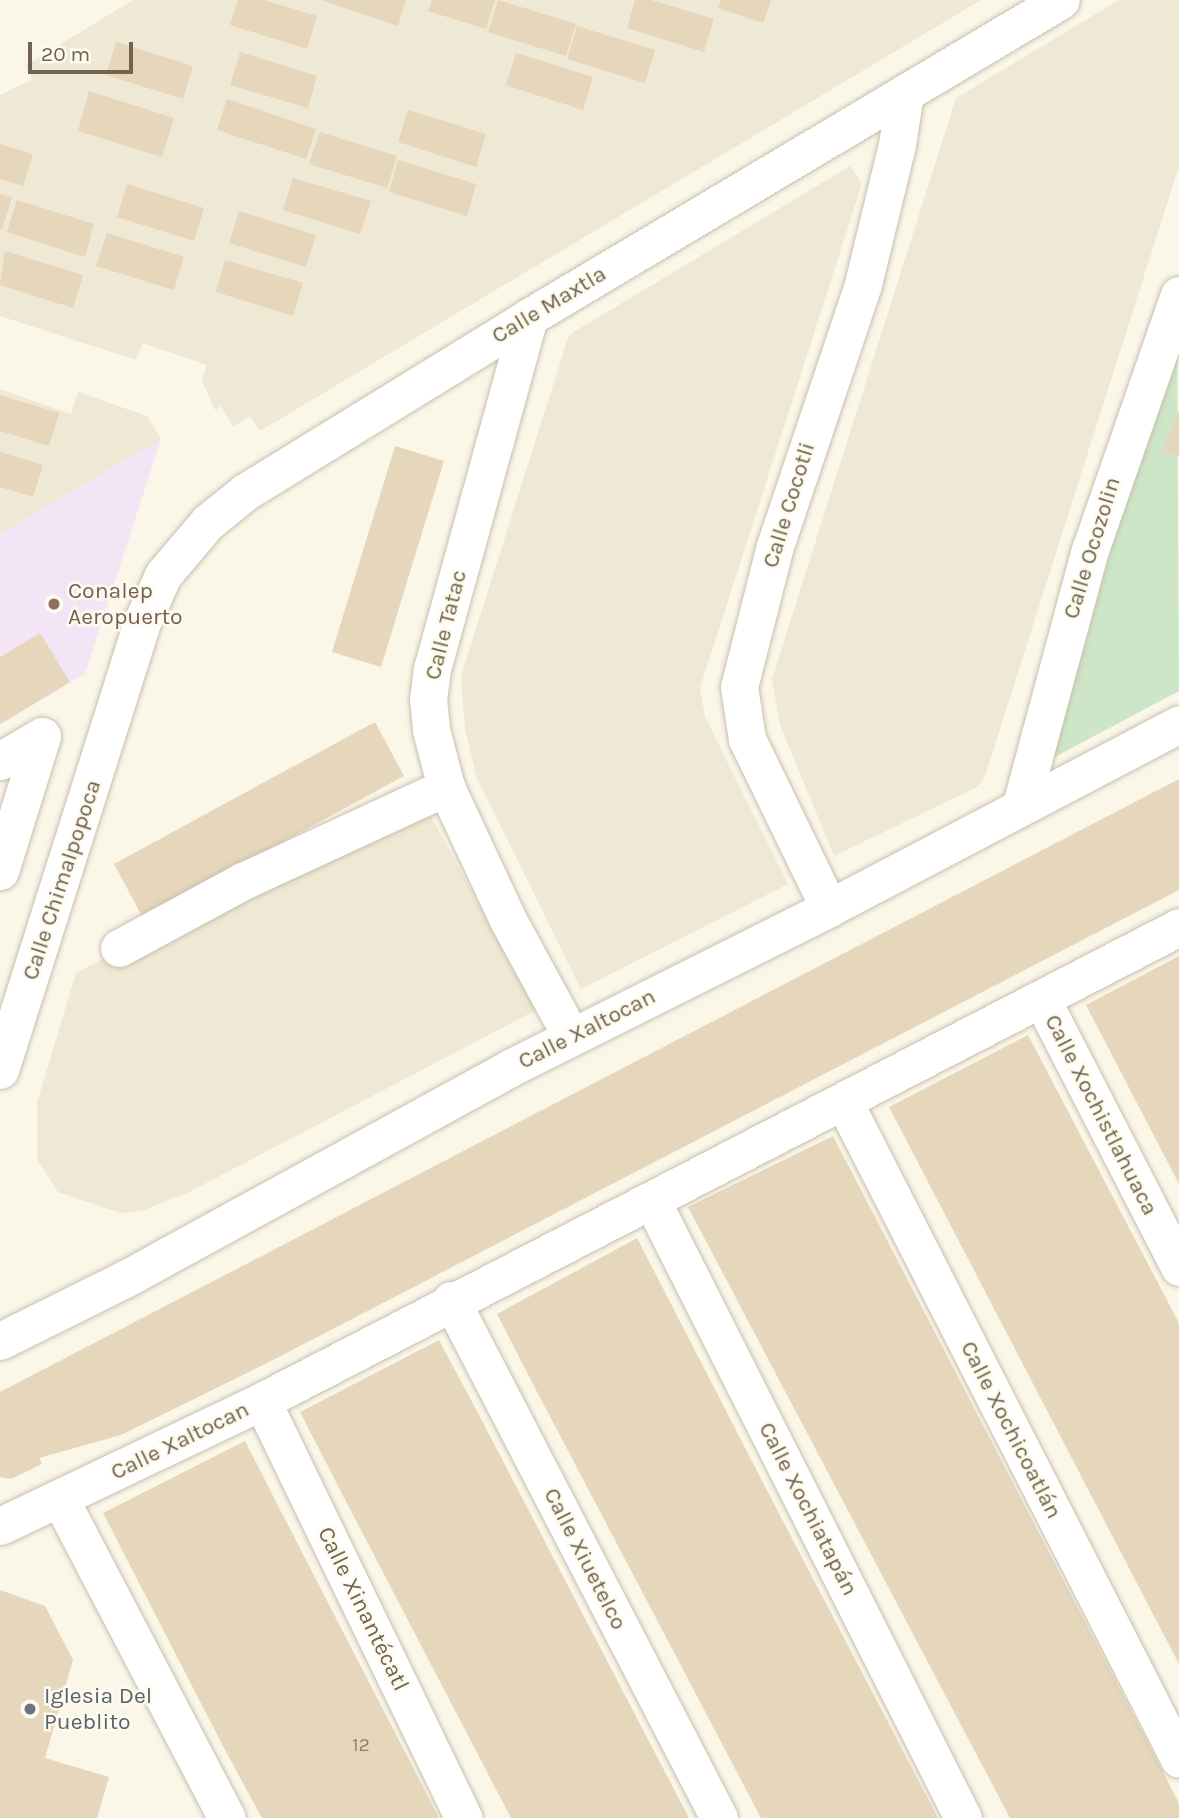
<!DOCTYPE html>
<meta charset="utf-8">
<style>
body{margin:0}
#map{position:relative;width:1179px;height:1818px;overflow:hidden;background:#faf7e8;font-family:Karla,sans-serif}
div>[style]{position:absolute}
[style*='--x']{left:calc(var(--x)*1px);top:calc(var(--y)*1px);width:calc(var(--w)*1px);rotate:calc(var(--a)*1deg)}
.residential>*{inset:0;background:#eee8d4}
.education>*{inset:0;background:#f4e5f6}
.green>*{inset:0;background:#cde6c8}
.building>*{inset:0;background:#e5d6bc}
.roads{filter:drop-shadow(0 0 2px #c8bfad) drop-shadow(0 0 2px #c8bfad)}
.minor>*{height:37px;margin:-18.5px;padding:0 18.5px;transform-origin:18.5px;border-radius:18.5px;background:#fff}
.dots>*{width:19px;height:19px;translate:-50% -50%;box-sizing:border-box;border:4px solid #fdfbee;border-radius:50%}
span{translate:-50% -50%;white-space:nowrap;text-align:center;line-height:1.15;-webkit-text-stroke:5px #fdfbee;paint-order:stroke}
.number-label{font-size:19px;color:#8e806a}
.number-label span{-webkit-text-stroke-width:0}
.street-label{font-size:23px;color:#71634f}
.education-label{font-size:23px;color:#785e54}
.left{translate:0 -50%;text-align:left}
.worship-label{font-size:23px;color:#5b616d}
.scale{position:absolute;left:28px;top:42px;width:105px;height:32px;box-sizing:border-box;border:4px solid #71634f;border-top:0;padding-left:9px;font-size:21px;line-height:24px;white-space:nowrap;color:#71634f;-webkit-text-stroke:5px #fdfbee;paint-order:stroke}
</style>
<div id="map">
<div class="residential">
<i style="clip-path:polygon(133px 0,981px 0,260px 431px,250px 416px,233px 427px,221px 406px,215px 410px,202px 381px,207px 365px,143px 343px,136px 360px,0 316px,0 95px,33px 79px,25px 66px)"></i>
<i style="clip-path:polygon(1119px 0,1179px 0,1179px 166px,984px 779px,977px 787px,834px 856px,780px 725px,772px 679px,956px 98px)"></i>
<i style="clip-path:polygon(850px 166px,862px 184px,700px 688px,705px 717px,788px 884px,581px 989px,476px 776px,465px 729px,461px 676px,569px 335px)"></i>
<i style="clip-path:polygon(0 389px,71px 414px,78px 392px,147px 416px,161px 439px,0 534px)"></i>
<i style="clip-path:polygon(420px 796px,536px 1010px,191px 1191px,141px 1211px,121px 1213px,58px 1192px,37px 1159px,37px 1103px,76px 973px)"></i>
</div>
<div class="education">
<i style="clip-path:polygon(161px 439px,85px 674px,0 725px,0 534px)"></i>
</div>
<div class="green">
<i style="clip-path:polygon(1177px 311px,1179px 691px,1053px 758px)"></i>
</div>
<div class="building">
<i style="clip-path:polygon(238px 0,264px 0,317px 16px,307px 49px,230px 25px)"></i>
<i style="clip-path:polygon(321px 0,406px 0,398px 26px)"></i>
<i style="clip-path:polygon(432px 0,495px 0,486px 29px,428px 11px)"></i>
<i style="clip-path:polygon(498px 0,576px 24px,566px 56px,488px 32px)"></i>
<i style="clip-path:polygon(635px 0,651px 0,714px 19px,704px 52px,627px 28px)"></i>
<i style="clip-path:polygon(721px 0,771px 0,763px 23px,718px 8px)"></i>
<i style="clip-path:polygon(577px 26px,655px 50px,645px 83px,567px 59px)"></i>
<i style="clip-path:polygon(116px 42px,193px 66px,183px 99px,106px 75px)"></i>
<i style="clip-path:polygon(240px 52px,317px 76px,308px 108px,230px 85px)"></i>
<i style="clip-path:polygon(516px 53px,593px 77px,583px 110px,506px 85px)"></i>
<i style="clip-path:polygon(89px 91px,174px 118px,162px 157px,78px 131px)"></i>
<i style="clip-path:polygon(227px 99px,316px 129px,306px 159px,217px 130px)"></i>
<i style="clip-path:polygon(408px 110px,486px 134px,476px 167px,398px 142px)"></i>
<i style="clip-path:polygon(320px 132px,397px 156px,387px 188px,309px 164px)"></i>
<i style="clip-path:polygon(0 144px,33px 154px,23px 186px,0 179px)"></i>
<i style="clip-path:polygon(398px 160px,476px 184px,467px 216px,389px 192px)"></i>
<i style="clip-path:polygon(293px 178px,371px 201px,360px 234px,283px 210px)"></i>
<i style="clip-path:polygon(127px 184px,204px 208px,194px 241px,117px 217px)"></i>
<i style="clip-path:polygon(0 194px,12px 197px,2px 230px,0 229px)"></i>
<i style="clip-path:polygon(17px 200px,94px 224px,85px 257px,7px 232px)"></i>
<i style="clip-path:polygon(239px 211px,316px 235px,306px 267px,229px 243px)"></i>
<i style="clip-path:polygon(107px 233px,184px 257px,174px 290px,96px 266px)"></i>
<i style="clip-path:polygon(5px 251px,83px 275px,73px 308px,0 285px)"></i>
<i style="clip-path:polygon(225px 260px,303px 283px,293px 316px,216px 292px)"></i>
<i style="clip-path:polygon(0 395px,59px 413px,49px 446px,0 431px)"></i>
<i style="clip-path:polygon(1179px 409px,1179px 456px,1163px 451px)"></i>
<i style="clip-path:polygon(395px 446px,444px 461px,381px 667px,332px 652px)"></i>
<i style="clip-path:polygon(0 452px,43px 465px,33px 497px,0 487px)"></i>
<i style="clip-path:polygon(40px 633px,70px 682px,0 724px,0 657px)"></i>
<i style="clip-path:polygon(375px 722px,404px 776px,143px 918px,114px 864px)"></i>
<i style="clip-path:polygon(1179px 779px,1179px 890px,273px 1360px,121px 1435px,39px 1458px,42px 1464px,11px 1479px,0 1477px,0 1392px)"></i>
<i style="clip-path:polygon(1179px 956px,1179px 1184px,1086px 1005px)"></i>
<i style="clip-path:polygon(1028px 1035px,1179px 1323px,1179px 1664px,889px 1107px)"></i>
<i style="clip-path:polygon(833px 1136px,1179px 1803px,1179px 1818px,1010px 1818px,688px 1207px)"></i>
<i style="clip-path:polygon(637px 1238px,772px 1500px,938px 1818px,761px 1818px,534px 1386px,497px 1314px)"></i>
<i style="clip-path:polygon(439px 1340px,479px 1415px,689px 1818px,511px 1818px,338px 1486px,300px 1412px)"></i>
<i style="clip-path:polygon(245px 1441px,307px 1562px,439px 1818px,262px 1818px,224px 1748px,103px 1513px)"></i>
<i style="clip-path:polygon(0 1590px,45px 1606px,73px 1660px,45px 1758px,109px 1777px,97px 1818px,0 1818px)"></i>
</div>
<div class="roads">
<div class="minor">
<i style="--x:529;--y:317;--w:364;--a:105.4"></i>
<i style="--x:432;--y:668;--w:31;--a:97"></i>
<i style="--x:428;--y:699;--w:31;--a:84"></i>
<i style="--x:431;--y:730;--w:59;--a:75.3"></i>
<i style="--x:446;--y:787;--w:147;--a:65"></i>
<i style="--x:508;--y:920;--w:132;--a:61.5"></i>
<i style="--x:0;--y:761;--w:49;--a:-30.8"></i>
<i style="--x:1021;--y:805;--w:264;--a:-74.9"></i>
<i style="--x:1090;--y:550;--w:270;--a:-70.8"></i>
<i style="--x:0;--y:871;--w:141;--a:-72.7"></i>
<i style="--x:829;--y:908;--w:188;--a:-115.9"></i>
<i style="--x:747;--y:739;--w:53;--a:-98.7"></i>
<i style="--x:739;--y:687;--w:146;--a:-75.7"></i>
<i style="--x:775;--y:546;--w:276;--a:-71.4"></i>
<i style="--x:863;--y:284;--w:143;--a:-76.3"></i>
<i style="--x:897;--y:145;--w:53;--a:-81.3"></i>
<i style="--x:119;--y:948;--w:141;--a:-28.4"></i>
<i style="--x:243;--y:881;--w:224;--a:-24.8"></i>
<i style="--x:1042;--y:1000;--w:300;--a:62.8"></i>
<i style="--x:0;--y:1070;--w:472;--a:-72.4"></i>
<i style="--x:143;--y:620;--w:49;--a:-66"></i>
<i style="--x:163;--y:575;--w:70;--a:-49.7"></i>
<i style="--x:208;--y:522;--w:48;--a:-39"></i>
<i style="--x:245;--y:492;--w:334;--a:-31.6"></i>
<i style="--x:529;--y:317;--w:619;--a:-30.79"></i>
<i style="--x:844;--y:1102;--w:737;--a:62.98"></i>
<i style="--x:652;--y:1201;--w:691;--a:63.25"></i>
<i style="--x:451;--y:1300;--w:583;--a:62.64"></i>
<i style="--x:0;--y:1341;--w:140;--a:-26.4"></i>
<i style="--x:125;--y:1279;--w:439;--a:-28.7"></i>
<i style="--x:510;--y:1068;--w:357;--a:-26.6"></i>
<i style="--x:829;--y:908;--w:395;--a:-27.7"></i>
<i style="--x:262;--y:1401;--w:463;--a:64.2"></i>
<i style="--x:60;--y:1499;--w:360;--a:62.4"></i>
<i style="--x:0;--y:1526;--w:290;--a:-25.5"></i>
<i style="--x:262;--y:1401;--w:1032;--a:-27.33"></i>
</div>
</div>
<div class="dots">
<i style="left:54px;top:604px;background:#8d6e63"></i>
<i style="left:30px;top:1709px;background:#6b7280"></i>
</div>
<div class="number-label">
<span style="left:361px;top:1746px">12</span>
</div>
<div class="street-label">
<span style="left:549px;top:305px;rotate:-31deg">Calle Maxtla</span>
<span style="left:789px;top:505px;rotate:-73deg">Calle Cocotli</span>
<span style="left:1092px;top:548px;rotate:-73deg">Calle Ocozolin</span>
<span style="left:446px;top:625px;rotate:-76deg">Calle Tatac</span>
<span style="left:62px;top:880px;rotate:-72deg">Calle Chimalpopoca</span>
<span style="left:587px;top:1029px;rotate:-27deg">Calle Xaltocan</span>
<span style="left:1101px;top:1115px;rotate:63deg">Calle Xochistlahuaca</span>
<span style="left:1011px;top:1430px;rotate:63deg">Calle Xochicoatlán</span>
<span style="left:180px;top:1441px;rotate:-26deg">Calle Xaltocan</span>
<span style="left:808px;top:1509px;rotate:63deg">Calle Xochiatapán</span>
<span style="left:585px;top:1559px;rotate:63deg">Calle Xiuetelco</span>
<span style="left:363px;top:1609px;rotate:64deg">Calle Xinantécatl</span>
</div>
<div class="education-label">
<span class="left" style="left:68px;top:604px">Conalep<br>Aeropuerto</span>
</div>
<div class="worship-label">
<span class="left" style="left:44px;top:1709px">Iglesia Del<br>Pueblito</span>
</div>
<div class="scale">20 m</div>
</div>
